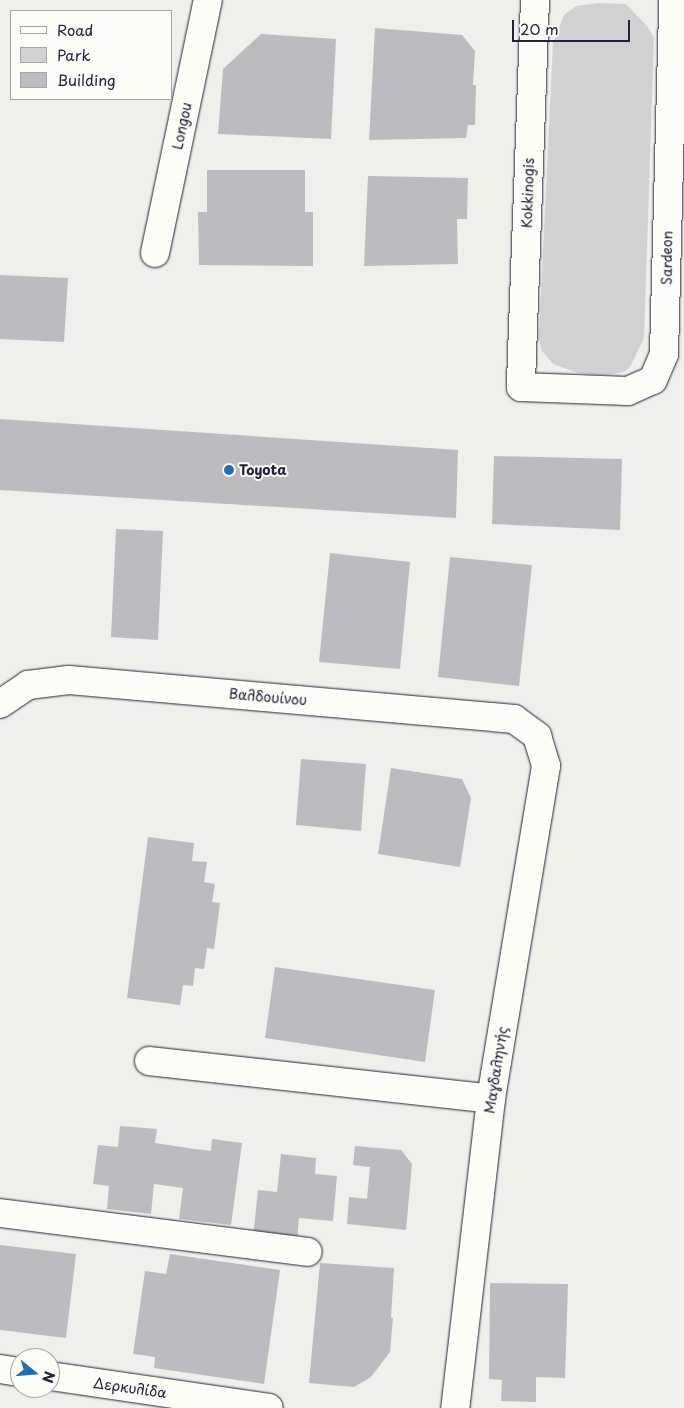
<!DOCTYPE html>
<meta charset="utf-8">
<style>
body{margin:0}
#map{position:relative;width:684px;height:1408px;overflow:hidden;background:#f0efec;font-family:"Playpen Sans",sans-serif}
div>[style]{position:absolute}
[style*='--x']{left:calc(var(--x)*1px);top:calc(var(--y)*1px);width:calc(var(--w)*1px);rotate:calc(var(--a)*1deg)}
.green>*{inset:0;background:#d2d1d1}
.building>*{inset:0;background:#bcbcc0}
.roads{filter:drop-shadow(0 0 1px #22223b) drop-shadow(0 0 1px #22223b)}
.minor>*{height:28px;margin:-14px;padding:0 14px;transform-origin:14px;border-radius:14px;background:#fdfcf7}
.dots>*{width:14px;height:14px;translate:-50% -50%;box-sizing:border-box;border:2px solid #fdfcf7;border-radius:50%}
span{translate:-50% -50%;white-space:nowrap;text-align:center;line-height:1.15;-webkit-text-stroke:4px #fdfcf7;paint-order:stroke}
.street-label{font-size:14px;color:#22223b}
.poi-label{font-size:14px;color:#22223b;font-weight:700}
.left{translate:0 -50%;text-align:left}
.legend{position:absolute;left:10px;top:10px;width:162px;height:90px;box-sizing:border-box;background:#fdfcf7;border:1px solid #a5a5ac;margin:0;padding:6px 9px;list-style:none;font-size:15px;color:#22223b}
.legend li{display:flex;align-items:center;gap:10px;height:25px}
.legend b{width:25px;border:1px solid #a5a5ac}
.north{position:absolute;left:10px;top:1348px;width:50px;height:50px;box-sizing:border-box;background:#fdfcf7;border:1px solid #a5a5ac;border-radius:50%;rotate:107deg;font-size:14px;font-weight:700;line-height:20px;text-align:center;color:#22223b}
.north::after{content:'';display:block;margin:auto;width:18px;height:22px;background:#1f6fb2;clip-path:polygon(50% 0,100% 100%,50% 72%,0 100%)}
.scale{position:absolute;left:512px;top:20px;width:118px;height:22px;box-sizing:border-box;border:2px solid #22223b;border-top:0;padding-left:6px;font-size:15px;line-height:18px;white-space:nowrap;color:#22223b;-webkit-text-stroke:4px #fdfcf7;paint-order:stroke}
</style>
<div id="map">
<div class="green">
<i style="clip-path:polygon(598px 3px,626px 4px,648px 27px,654px 38px,644px 338px,630px 367px,624px 372px,604px 375px,578px 373px,553px 364px,541px 350px,539px 337px,553px 43px,564px 15px,576px 6px)"></i>
</div>
<div class="building">
<i style="clip-path:polygon(375px 28px,462px 35px,475px 51px,473px 85px,476px 85px,475px 125px,468px 125px,466px 138px,369px 140px)"></i>
<i style="clip-path:polygon(261px 34px,336px 39px,331px 139px,218px 134px,223px 69px)"></i>
<i style="clip-path:polygon(207px 170px,305px 170px,305px 212px,313px 212px,313px 266px,199px 265px,198px 212px,207px 212px)"></i>
<i style="clip-path:polygon(368px 176px,468px 178px,467px 219px,457px 219px,458px 264px,364px 266px)"></i>
<i style="clip-path:polygon(0 275px,68px 278px,64px 342px,0 339px)"></i>
<i style="clip-path:polygon(0 419px,458px 450px,456px 518px,0 490px)"></i>
<i style="clip-path:polygon(494px 456px,622px 459px,620px 530px,492px 524px)"></i>
<i style="clip-path:polygon(116px 529px,163px 531px,158px 640px,111px 637px)"></i>
<i style="clip-path:polygon(330px 553px,410px 562px,400px 669px,319px 662px)"></i>
<i style="clip-path:polygon(450px 557px,532px 565px,519px 686px,438px 677px)"></i>
<i style="clip-path:polygon(301px 759px,366px 764px,361px 831px,296px 825px)"></i>
<i style="clip-path:polygon(391px 768px,462px 779px,471px 798px,460px 867px,378px 854px)"></i>
<i style="clip-path:polygon(148px 837px,194px 843px,192px 861px,207px 862px,204px 882px,215px 884px,212px 902px,220px 903px,214px 949px,207px 948px,204px 969px,195px 968px,193px 986px,183px 985px,180px 1005px,127px 998px)"></i>
<i style="clip-path:polygon(275px 967px,435px 990px,425px 1062px,265px 1038px)"></i>
<i style="clip-path:polygon(120px 1126px,157px 1129px,155px 1143px,188px 1148px,211px 1151px,212px 1139px,242px 1143px,231px 1225px,179px 1219px,183px 1188px,154px 1184px,151px 1214px,107px 1209px,109px 1186px,93px 1184px,98px 1145px,118px 1147px)"></i>
<i style="clip-path:polygon(355px 1146px,401px 1150px,412px 1164px,406px 1230px,347px 1224px,349px 1197px,367px 1199px,370px 1167px,353px 1165px)"></i>
<i style="clip-path:polygon(281px 1154px,316px 1158px,315px 1174px,337px 1176px,333px 1221px,299px 1218px,297px 1242px,253px 1237px,258px 1190px,277px 1192px)"></i>
<i style="clip-path:polygon(0 1245px,76px 1254px,66px 1338px,0 1330px)"></i>
<i style="clip-path:polygon(170px 1254px,280px 1270px,264px 1384px,154px 1368px,155px 1357px,133px 1354px,145px 1271px,166px 1274px)"></i>
<i style="clip-path:polygon(320px 1263px,394px 1268px,391px 1318px,393px 1318px,390px 1352px,371px 1377px,354px 1387px,309px 1383px)"></i>
<i style="clip-path:polygon(490px 1283px,568px 1284px,565px 1378px,536px 1377px,536px 1402px,501px 1401px,502px 1380px,489px 1379px)"></i>
</div>
<div class="roads">
<div class="minor">
<i style="--x:535;--y:0;--w:387;--a:92.1"></i>
<i style="--x:521;--y:387;--w:107;--a:2.1"></i>
<i style="--x:628;--y:391;--w:27;--a:-24"></i>
<i style="--x:653;--y:380;--w:28;--a:-67"></i>
<i style="--x:664;--y:354;--w:354;--a:-88.5"></i>
<i style="--x:155;--y:253;--w:258;--a:-78.2"></i>
<i style="--x:0;--y:704;--w:34;--a:-34"></i>
<i style="--x:28;--y:685;--w:41;--a:-7"></i>
<i style="--x:69;--y:680;--w:447;--a:5"></i>
<i style="--x:514;--y:719;--w:29;--a:36"></i>
<i style="--x:537;--y:736;--w:31;--a:73"></i>
<i style="--x:546;--y:766;--w:338;--a:99.4"></i>
<i style="--x:491;--y:1099;--w:311;--a:96.6"></i>
<i style="--x:149;--y:1061;--w:344;--a:6.3"></i>
<i style="--x:0;--y:1213;--w:310;--a:7.2"></i>
<i style="--x:0;--y:1369;--w:20;--a:9"></i>
<i style="--x:50;--y:1376;--w:221;--a:8.3"></i>
</div>
</div>
<div class="dots">
<i style="left:229px;top:470px;background:#1f6fb2"></i>
</div>
<div class="street-label">
<span style="left:182px;top:126px;rotate:-78deg">Longou</span>
<span style="left:528px;top:193px;rotate:-88deg">Kokkinogis</span>
<span style="left:667px;top:258px;rotate:-89deg">Sardeon</span>
<span style="left:268px;top:697px;rotate:5deg">Βαλδουίνου</span>
<span style="left:496px;top:1070px;rotate:-81deg">Μαγδαληνής</span>
<span style="left:130px;top:1388px;rotate:8deg">Δερκυλίδα</span>
</div>
<div class="poi-label">
<span class="left" style="left:239px;top:470px">Toyota</span>
</div>
<ul class="legend">
<li><b style="height:6px;background:#fdfcf7"></b>Road</li>
<li><b style="height:14px;background:#d2d1d1"></b>Park</li>
<li><b style="height:14px;background:#bcbcc0"></b>Building</li>
</ul>
<div class="north">N</div>
<div class="scale">20 m</div>
</div>
